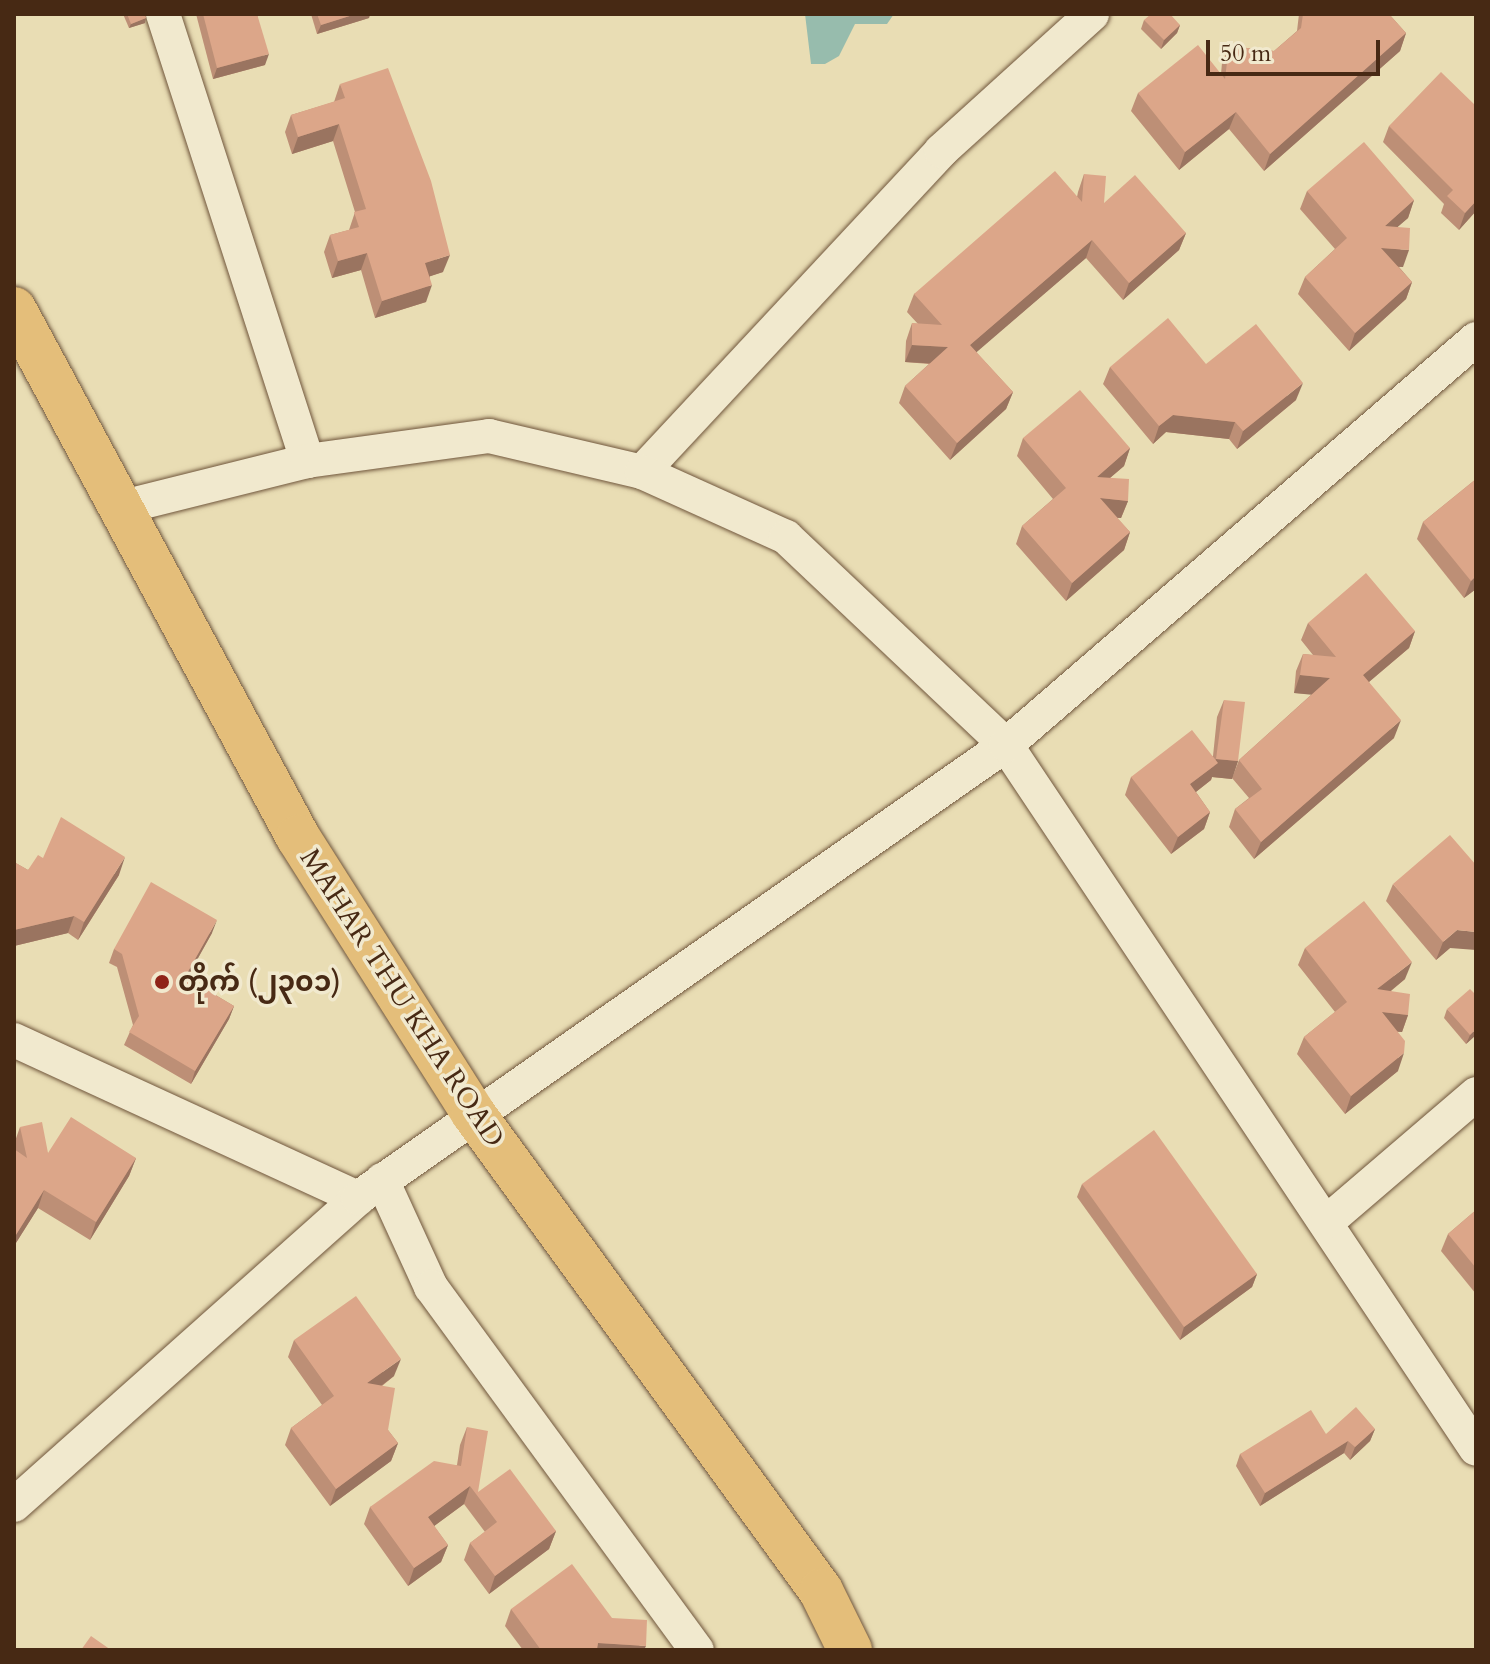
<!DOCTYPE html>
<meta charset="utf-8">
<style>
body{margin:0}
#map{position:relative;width:1490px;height:1664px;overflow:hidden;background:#e9ddb4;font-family:Cardo,"Noto Sans Myanmar",serif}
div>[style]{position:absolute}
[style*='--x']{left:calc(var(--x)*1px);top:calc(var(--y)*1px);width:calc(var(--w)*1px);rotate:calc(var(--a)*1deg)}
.water>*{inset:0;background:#97bcad}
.roads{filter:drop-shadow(0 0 2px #70563c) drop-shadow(0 0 2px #70563c)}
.minor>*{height:34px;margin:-17px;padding:0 17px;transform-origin:17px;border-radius:17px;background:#f1e9ce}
.major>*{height:44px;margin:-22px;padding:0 22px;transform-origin:22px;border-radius:22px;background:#e4be7a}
.wall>*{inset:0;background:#bd8f76}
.shaded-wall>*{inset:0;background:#9a7460}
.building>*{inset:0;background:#dca689}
.dots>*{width:22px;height:22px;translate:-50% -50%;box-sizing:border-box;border:4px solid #f1e9ce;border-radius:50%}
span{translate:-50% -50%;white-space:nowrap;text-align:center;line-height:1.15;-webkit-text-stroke:7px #f1e9ce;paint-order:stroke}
.poi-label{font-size:28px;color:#472914;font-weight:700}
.left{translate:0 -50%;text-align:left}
.street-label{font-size:28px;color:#472914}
.frame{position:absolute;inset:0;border:16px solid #472914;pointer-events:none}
.scale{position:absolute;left:1206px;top:40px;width:174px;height:36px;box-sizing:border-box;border:4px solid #472914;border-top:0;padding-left:10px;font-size:24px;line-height:28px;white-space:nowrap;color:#472914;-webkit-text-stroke:6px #f1e9ce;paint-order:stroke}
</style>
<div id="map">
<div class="water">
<i style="clip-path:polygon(805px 14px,894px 14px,887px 24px,855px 24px,839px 56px,825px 64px,811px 64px)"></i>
</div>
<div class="roads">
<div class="minor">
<i style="--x:163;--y:14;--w:470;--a:72.1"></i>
<i style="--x:642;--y:472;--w:439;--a:-47"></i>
<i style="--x:941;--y:151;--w:204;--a:-42.2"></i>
<i style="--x:123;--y:507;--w:190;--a:-14"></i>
<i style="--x:307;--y:461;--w:184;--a:-7.8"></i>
<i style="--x:489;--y:436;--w:157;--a:13.2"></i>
<i style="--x:642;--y:472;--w:158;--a:24.3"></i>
<i style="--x:786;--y:537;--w:303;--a:43.4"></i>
<i style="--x:1006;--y:745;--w:846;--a:56.27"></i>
<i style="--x:14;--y:1040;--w:379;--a:24.7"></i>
<i style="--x:382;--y:1180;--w:118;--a:65.4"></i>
<i style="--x:431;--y:1287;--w:450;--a:53.8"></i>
<i style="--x:1328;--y:1221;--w:195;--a:-40.6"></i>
<i style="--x:14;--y:1505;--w:461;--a:-41.7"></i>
<i style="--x:358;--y:1198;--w:791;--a:-34.96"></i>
<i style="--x:1006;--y:745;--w:621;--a:-40.82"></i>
</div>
<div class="major">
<i style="--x:14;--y:309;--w:600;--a:61.73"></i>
<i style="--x:298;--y:837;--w:327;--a:57.6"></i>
<i style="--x:473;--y:1113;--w:591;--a:53.94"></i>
<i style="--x:821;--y:1591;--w:66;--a:63.8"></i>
</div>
</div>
<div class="wall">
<i style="clip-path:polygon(123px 14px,145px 14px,145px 23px,129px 28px)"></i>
<i style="clip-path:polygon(196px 14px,257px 14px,265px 65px,213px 79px)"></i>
<i style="clip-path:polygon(311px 14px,370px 14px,369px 18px,317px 34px)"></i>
<i style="clip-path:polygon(1299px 14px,1389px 14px,1406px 33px,1400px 51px,1264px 171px,1229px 129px,1179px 170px,1131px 111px,1138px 93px,1221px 74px,1222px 63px,1229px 46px,1274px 51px,1297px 31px)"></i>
<i style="clip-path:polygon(1144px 20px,1180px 25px,1177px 33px,1161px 49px,1141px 29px)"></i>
<i style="clip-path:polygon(340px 84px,443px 272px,430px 276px,426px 302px,375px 318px,361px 270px,332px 278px,324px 252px,330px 235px,349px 230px,355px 212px,333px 141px,292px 154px,285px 132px,291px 115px,334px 102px)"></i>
<i style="clip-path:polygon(1476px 106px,1476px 211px,1459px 230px,1441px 213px,1444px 204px,1383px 142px,1389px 126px)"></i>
<i style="clip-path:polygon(1084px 174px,1104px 203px,1186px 233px,1179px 250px,1123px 300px,1086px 258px,976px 352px,1013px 392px,1006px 409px,950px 460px,899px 403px,905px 386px,929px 364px,905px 362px,906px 341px,912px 323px,918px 324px,907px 312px,914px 294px,1077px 197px,1078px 192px)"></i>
<i style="clip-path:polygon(1307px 191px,1414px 200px,1408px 218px,1397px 227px,1403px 267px,1399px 267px,1412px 282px,1406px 299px,1349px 351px,1298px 294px,1305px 277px,1335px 249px,1300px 209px)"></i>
<i style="clip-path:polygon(1206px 364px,1296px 400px,1237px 449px,1229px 439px,1166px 432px,1153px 444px,1103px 384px,1110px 367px)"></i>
<i style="clip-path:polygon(1023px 438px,1130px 448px,1124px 466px,1110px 478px,1128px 501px,1121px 518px,1117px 518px,1130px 532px,1124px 550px,1066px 601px,1016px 544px,1022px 526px,1053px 499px,1017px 456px)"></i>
<i style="clip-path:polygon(1476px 479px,1476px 589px,1464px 598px,1417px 539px,1423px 522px)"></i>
<i style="clip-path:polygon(1308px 623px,1415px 631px,1409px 648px,1369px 682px,1394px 738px,1254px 859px,1229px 827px,1235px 809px,1249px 798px,1232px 778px,1239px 760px,1312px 694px,1294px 693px,1296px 671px,1303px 654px,1313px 655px,1301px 640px)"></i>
<i style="clip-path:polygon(1224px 700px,1238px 761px,1232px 779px,1212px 777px,1211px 780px,1196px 792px,1210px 812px,1204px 829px,1171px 854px,1125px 795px,1131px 777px,1213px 756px,1217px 717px)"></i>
<i style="clip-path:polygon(43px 858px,119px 875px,78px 940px,68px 933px,14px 946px,14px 862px,28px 870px)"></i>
<i style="clip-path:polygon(1393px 884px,1450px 948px,1436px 960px,1386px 901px)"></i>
<i style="clip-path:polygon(212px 933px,187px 978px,234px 1006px,229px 1019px,191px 1084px,124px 1045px,133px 1025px,117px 967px,109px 963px,114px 949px)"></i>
<i style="clip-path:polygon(1305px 948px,1405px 979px,1391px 991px,1408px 1015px,1402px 1032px,1398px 1032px,1398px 1071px,1345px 1114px,1297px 1054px,1304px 1037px,1335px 1012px,1298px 965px)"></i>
<i style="clip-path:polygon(1447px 1009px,1476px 1035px,1466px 1044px,1444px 1018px)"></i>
<i style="clip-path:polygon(20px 1127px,48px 1153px,136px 1158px,129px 1176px,90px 1240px,38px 1208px,14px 1246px,14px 1149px,15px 1150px,14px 1144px)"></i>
<i style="clip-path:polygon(1082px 1184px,1257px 1274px,1252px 1287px,1180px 1340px,1077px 1197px)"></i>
<i style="clip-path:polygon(1476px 1210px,1476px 1294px,1441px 1251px,1448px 1234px)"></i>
<i style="clip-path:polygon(294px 1340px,394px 1376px,382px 1386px,388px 1430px,398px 1443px,391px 1461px,330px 1506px,285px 1445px,291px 1428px,322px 1405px,288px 1357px)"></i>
<i style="clip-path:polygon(467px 1427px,478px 1492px,556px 1531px,549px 1549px,489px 1594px,464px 1560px,470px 1543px,485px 1532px,464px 1504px,434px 1526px,448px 1545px,441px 1562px,408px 1586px,364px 1524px,370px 1507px,457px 1465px,460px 1445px)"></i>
<i style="clip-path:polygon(1375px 1429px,1370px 1441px,1350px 1460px,1344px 1453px,1260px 1506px,1236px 1466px,1240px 1454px,1326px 1434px)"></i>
<i style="clip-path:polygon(511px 1609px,612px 1618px,644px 1650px,523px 1650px,505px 1626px)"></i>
</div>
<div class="shaded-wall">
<i style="clip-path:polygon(356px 14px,370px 14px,369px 18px,317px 34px,321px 25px)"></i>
<i style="clip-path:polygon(146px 18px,145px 23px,129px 28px,131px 24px)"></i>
<i style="clip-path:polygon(1180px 25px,1177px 33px,1161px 49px,1164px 40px)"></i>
<i style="clip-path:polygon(1406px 33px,1400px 51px,1264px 171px,1270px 154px)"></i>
<i style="clip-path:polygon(269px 54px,265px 65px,213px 79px,217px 68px)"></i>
<i style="clip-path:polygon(1236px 112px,1229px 129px,1179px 170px,1185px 152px)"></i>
<i style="clip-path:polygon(339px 124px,333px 141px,292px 154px,298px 137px)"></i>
<i style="clip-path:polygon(1414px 200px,1408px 218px,1378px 244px,1385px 226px)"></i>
<i style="clip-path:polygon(1476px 201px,1476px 211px,1459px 230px,1465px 213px)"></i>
<i style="clip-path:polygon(1186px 233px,1179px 250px,1123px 300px,1129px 283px)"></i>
<i style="clip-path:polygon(1092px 240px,1086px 258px,964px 363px,970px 345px)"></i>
<i style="clip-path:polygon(1381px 248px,1409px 250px,1403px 267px,1375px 265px)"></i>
<i style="clip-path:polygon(367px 253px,361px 270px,332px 278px,338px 261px)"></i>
<i style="clip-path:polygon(450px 255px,443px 272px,419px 280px,425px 263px)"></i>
<i style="clip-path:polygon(1412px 282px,1406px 299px,1349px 351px,1355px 333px)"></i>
<i style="clip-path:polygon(432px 285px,426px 302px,375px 318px,382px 301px)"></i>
<i style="clip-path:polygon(912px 345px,948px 347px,941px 364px,905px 362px)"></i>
<i style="clip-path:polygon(1303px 383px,1296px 400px,1237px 449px,1243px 431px)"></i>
<i style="clip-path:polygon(1013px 392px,1006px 409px,950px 460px,957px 443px)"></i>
<i style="clip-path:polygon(1173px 415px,1235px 422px,1229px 439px,1166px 432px,1153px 444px,1159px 426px)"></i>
<i style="clip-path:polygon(1130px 448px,1124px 466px,1091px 494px,1097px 477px)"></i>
<i style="clip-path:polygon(1100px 498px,1128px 501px,1121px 518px,1094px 516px)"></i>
<i style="clip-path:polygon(1130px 532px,1124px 550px,1066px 601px,1072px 583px)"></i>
<i style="clip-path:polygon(1476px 576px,1476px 589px,1464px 598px,1471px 581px)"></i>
<i style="clip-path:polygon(1415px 631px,1409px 648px,1357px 692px,1363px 675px)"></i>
<i style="clip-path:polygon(1300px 675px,1330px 678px,1324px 696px,1294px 693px)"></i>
<i style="clip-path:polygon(1401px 720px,1394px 738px,1254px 859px,1261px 842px)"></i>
<i style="clip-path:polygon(1216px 759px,1238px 761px,1232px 779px,1212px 777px,1211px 780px,1183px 802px,1190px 784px,1214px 766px)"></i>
<i style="clip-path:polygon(1210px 812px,1204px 829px,1171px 854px,1178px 837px)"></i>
<i style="clip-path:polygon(125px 857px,119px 875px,78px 940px,84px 922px)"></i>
<i style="clip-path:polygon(74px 916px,68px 933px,14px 946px,14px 930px)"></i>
<i style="clip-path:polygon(217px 920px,212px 933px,180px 990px,185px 977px)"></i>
<i style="clip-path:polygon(1457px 930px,1476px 932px,1476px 950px,1450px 948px,1436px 960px,1443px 942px)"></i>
<i style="clip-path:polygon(1412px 962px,1405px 979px,1371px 1007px,1377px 989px)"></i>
<i style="clip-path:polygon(234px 1006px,229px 1019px,191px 1084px,195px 1071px)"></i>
<i style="clip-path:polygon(1382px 1012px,1408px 1015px,1402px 1032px,1376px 1029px)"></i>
<i style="clip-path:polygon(1476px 1029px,1476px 1035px,1466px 1044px,1470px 1035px)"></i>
<i style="clip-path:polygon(1404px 1053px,1398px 1071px,1345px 1114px,1351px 1096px)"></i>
<i style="clip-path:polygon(136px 1158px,129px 1176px,90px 1240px,96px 1222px)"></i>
<i style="clip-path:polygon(44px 1190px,38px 1208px,14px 1246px,14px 1238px)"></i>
<i style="clip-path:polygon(1257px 1274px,1252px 1287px,1180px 1340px,1184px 1327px)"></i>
<i style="clip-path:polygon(401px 1359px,394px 1376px,361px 1401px,367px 1383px)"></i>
<i style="clip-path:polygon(1375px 1429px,1370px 1441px,1350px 1460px,1355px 1447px)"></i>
<i style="clip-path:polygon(1348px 1441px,1344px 1453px,1260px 1506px,1265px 1493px)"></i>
<i style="clip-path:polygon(398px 1443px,391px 1461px,330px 1506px,336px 1489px)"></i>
<i style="clip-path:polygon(470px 1486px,464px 1504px,422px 1535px,428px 1517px)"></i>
<i style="clip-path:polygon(556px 1531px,549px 1549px,489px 1594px,495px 1576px)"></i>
<i style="clip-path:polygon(448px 1545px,441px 1562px,408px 1586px,414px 1568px)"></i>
<i style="clip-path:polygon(598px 1643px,646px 1646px,644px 1650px,596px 1650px)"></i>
</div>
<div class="building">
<i style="clip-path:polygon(127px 14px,145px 14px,146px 18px,131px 24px)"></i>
<i style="clip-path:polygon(203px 14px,257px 14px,269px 54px,217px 68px)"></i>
<i style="clip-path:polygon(317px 14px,356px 14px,321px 25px)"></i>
<i style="clip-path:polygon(1151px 14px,1170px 14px,1180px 25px,1164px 40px,1144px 20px)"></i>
<i style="clip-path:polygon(1303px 14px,1389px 14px,1406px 33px,1270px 154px,1236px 112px,1185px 152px,1138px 93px,1198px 45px,1225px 79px,1229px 46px,1274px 51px,1301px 28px)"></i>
<i style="clip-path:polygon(388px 68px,431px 181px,450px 255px,425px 263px,432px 285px,382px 301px,367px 253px,338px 261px,330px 235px,359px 227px,354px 212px,366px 209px,339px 124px,298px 137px,291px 115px,345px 98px,340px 84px)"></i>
<i style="clip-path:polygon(1441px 72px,1476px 106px,1476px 201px,1465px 213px,1447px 196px,1453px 190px,1389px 126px)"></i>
<i style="clip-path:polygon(1364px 142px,1414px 200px,1385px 226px,1410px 228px,1409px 250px,1381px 248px,1412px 282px,1355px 333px,1305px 277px,1347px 238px,1307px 191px)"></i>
<i style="clip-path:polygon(1055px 171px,1082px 202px,1084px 174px,1106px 176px,1104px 203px,1135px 175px,1186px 233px,1129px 283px,1092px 240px,970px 345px,1013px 392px,957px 443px,905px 386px,948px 347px,912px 345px,912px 323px,942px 325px,914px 294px)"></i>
<i style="clip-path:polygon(1168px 318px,1206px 364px,1256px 324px,1303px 383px,1243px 431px,1235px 422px,1173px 415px,1159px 426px,1110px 367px)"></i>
<i style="clip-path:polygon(1080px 390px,1130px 448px,1097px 477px,1129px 479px,1128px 501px,1100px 498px,1130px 532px,1072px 583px,1022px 526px,1066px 488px,1023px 438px)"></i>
<i style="clip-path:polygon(1476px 479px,1476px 576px,1471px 581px,1423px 522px)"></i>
<i style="clip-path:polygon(1366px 573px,1415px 631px,1363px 675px,1401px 720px,1261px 842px,1235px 809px,1262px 789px,1239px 760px,1330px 678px,1300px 675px,1303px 654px,1336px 657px,1308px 623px)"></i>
<i style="clip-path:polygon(1224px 700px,1245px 702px,1238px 761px,1216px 759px)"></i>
<i style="clip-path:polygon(1192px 730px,1218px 763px,1190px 784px,1210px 812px,1178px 837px,1131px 777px)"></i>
<i style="clip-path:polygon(61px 817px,125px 857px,84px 922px,74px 916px,14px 930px,14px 862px,28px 870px,38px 855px,43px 858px)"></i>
<i style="clip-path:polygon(1450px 835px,1476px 865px,1476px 932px,1457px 930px,1443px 942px,1393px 884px)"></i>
<i style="clip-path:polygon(151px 882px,217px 920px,185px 977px,234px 1006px,195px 1071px,129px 1032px,139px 1016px,122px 954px,114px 949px)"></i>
<i style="clip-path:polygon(1364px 901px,1412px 962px,1377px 989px,1410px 994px,1408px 1015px,1382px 1012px,1405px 1041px,1404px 1053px,1351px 1096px,1304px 1037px,1347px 1002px,1305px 948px)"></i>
<i style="clip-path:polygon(1470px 989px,1476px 995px,1476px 1029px,1470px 1035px,1447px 1009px)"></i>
<i style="clip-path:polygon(71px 1117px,136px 1158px,96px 1222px,44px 1190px,14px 1238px,14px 1149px,27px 1158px,20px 1127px,42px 1122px,48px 1153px)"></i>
<i style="clip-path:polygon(1154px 1130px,1257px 1274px,1184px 1327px,1082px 1184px)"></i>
<i style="clip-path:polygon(1476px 1210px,1476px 1268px,1448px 1234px)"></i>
<i style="clip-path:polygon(356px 1296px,401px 1359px,367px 1383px,395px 1388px,388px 1430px,398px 1443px,336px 1489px,291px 1428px,334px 1396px,294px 1340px)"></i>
<i style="clip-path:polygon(1356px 1407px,1375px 1429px,1355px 1447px,1348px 1441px,1265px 1493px,1240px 1454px,1311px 1410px,1326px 1434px)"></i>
<i style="clip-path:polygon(467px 1427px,488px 1431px,478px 1492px,510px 1469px,556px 1531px,495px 1576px,470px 1543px,497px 1522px,470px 1486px,428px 1517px,448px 1545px,414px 1568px,370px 1507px,434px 1461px,461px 1466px)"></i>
<i style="clip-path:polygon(572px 1564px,612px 1618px,647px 1620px,646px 1646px,598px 1643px,597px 1650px,541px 1650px,511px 1609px)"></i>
<i style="clip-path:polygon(91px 1636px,111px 1650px,81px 1650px)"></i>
</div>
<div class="dots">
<i style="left:162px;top:982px;background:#8f2418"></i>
</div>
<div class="poi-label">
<span class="left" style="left:178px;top:982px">တိုက် (၂၃၀၁)</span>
</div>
<div class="street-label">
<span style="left:402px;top:998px;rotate:57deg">MAHAR THU KHA ROAD</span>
</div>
<div class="frame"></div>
<div class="scale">50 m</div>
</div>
